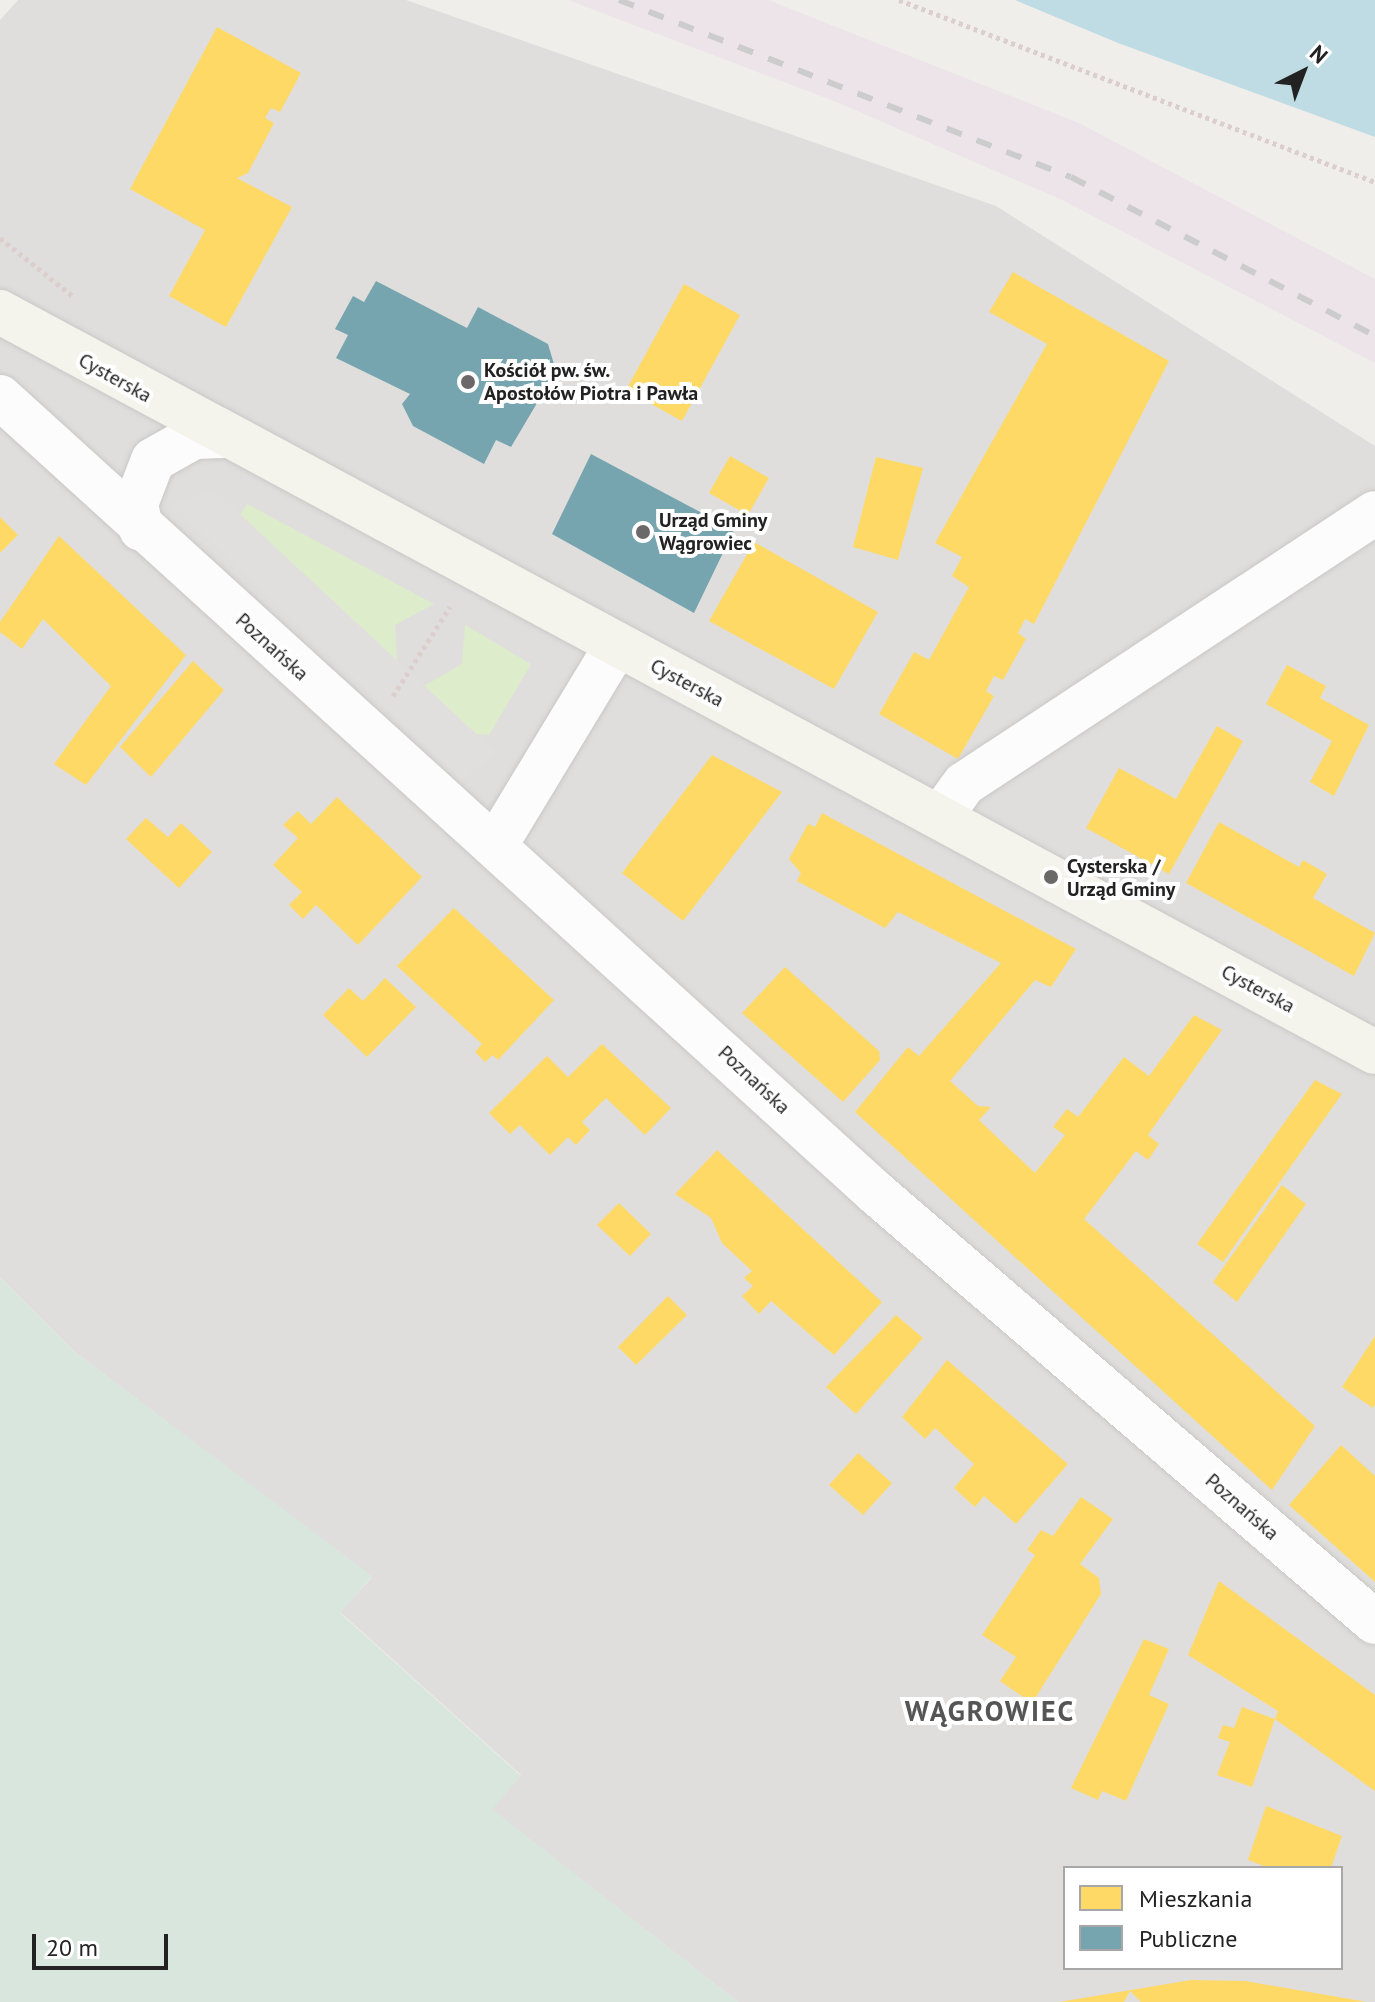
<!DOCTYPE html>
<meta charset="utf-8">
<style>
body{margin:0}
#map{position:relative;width:1375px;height:2002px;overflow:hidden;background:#f0eeeb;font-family:"PT Sans",sans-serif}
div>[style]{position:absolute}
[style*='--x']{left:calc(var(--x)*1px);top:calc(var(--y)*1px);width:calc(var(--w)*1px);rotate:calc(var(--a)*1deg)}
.residential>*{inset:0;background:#dfdedc}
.industrial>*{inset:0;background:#ede4e9}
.grass>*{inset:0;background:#ddeccb}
.wetland>*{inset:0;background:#d9e6de}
.parking>*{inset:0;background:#e0dfde}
.water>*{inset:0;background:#bfdbe3}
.homes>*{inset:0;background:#ffd966}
.public>*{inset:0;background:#76a5af}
.path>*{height:5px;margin-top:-2.5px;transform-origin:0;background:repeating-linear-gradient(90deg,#dccecd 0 4px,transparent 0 8px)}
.roads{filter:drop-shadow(0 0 2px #c9c8c7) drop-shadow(0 0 2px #c9c8c7)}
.street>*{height:44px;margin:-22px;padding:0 22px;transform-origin:22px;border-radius:22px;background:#fdfcfc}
.secondary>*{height:44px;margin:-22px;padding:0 22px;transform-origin:22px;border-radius:22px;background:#f4f4ed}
.rail>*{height:6px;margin-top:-3px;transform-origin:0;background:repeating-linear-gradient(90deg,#ccc 0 16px,transparent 0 32px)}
.dots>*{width:22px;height:22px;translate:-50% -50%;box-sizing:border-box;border:4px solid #fff;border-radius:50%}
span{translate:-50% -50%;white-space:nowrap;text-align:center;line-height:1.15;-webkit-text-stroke:8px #fff;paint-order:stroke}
.poi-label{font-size:20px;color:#222;font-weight:700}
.left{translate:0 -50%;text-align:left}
.street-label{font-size:20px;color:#222}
.district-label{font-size:28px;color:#555;font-weight:700;letter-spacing:2px}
.legend{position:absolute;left:1063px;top:1866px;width:280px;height:104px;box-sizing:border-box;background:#fff;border:2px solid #a7a7a7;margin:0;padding:10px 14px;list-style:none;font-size:24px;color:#222}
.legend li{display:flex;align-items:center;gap:16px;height:40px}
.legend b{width:40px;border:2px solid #a7a7a7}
.north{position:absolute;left:1263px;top:32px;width:80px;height:80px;-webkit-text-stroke:6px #fff;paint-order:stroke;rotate:42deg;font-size:22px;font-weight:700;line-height:32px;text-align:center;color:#222}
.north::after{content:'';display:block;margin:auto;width:28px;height:36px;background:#222;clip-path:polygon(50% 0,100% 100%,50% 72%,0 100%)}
.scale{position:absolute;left:32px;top:1934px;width:136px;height:36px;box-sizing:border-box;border:4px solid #222;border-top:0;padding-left:10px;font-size:24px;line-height:28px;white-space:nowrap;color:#222;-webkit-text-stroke:6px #fff;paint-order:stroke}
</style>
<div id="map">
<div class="residential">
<i style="clip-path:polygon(evenodd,18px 0,406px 0,996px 206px,1375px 446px,1375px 2002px,738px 2002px,491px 1809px,521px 1775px,340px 1612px,372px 1577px,76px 1353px,0 1277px,0 20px,18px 0,1065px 1868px,1341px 1868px,1341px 1968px,1065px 1968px,1065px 1868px)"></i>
</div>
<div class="industrial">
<i style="clip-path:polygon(568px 0,768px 0,1079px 123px,1375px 279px,1375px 363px,1062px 200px,834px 101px)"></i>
</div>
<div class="grass">
<i style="clip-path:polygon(247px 504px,434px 604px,395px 625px,397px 661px,240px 515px)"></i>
<i style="clip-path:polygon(465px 625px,531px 664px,489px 735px,476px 734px,424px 686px,462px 664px)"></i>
</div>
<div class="wetland">
<i style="clip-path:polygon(0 1277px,76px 1353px,372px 1576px,340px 1613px,521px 1776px,492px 1809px,738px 2002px,0 2002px)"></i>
</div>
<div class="parking">
<i style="clip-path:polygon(215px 491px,476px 734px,496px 753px,461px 780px,171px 504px)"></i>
</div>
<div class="water">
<i style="clip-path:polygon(1015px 0,1375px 0,1375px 137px,1118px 43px)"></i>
</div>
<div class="homes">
<i style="clip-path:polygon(217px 27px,301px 73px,280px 112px,271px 108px,265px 118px,274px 123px,248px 173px,237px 178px,292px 207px,226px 327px,169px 296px,205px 230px,130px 189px)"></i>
<i style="clip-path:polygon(1013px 272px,1169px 361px,1034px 624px,1025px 619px,1018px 633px,1026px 639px,1003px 680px,994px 676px,986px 691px,994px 696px,958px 759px,879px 714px,914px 652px,929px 660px,969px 587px,952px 576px,962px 557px,935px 543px,1047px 344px,989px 312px)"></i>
<i style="clip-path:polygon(684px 284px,740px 315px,682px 421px,626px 390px)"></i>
<i style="clip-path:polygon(730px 456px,769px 478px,748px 515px,709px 493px)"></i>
<i style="clip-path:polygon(876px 457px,923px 468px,898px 560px,853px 547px)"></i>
<i style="clip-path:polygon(0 517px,18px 535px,0 553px)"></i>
<i style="clip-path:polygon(59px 536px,186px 655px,86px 785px,54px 764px,111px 686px,43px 619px,22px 649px,0 632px,0 622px)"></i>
<i style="clip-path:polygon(754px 542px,878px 612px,834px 689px,709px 621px)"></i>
<i style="clip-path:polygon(193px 661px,224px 690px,151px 777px,120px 747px)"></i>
<i style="clip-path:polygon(1287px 665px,1326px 686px,1320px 698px,1369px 725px,1334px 796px,1310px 782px,1332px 741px,1266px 704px)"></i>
<i style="clip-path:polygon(1217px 726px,1243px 741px,1169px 874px,1086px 828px,1119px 768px,1176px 799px)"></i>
<i style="clip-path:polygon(712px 755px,782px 792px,683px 921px,622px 873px)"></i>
<i style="clip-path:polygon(337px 797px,422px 877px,358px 945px,316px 905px,303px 919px,289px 905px,302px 892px,273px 865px,298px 838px,283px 825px,298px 811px,311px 824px)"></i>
<i style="clip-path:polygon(822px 813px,1076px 949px,1051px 987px,1035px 980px,950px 1081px,978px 1106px,991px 1107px,979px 1120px,1035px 1173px,1065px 1135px,1053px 1127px,1067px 1109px,1078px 1117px,1124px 1057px,1149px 1076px,1194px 1015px,1222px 1030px,1148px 1135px,1159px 1144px,1148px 1160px,1136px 1151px,1084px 1219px,1315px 1426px,1272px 1490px,855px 1112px,908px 1047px,919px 1056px,1001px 963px,898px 912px,885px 928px,797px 881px,801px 873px,789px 859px,808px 824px,815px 827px)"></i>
<i style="clip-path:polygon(146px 818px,168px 837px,181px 823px,212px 852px,179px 888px,126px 839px)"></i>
<i style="clip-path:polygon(1219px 822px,1299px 867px,1303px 860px,1327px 874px,1313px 898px,1375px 933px,1354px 976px,1186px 883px)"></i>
<i style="clip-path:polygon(454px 908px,554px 1000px,498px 1060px,493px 1055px,485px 1062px,475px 1052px,482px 1044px,397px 966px)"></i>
<i style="clip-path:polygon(785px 967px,879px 1051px,880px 1060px,843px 1102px,742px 1013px)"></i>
<i style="clip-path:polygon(385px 978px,416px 1007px,367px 1057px,323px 1015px,349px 988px,363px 1001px)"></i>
<i style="clip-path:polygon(602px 1044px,671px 1108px,645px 1135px,606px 1098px,582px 1122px,590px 1130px,576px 1145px,568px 1137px,550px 1155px,520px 1125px,510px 1134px,489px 1113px,547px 1056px,568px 1077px)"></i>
<i style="clip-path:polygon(1315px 1080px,1342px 1094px,1223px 1262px,1197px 1244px)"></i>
<i style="clip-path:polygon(717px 1150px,882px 1302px,834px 1355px,771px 1301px,759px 1314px,742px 1296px,753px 1286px,744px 1278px,752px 1271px,722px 1243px,711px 1218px,675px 1194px)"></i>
<i style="clip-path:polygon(1282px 1185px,1306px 1204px,1237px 1302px,1213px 1282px)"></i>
<i style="clip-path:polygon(619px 1203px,651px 1234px,630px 1256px,597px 1225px)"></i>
<i style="clip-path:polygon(668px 1296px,687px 1315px,636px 1365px,618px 1347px)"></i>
<i style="clip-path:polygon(896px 1315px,923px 1338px,856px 1414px,826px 1387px)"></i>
<i style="clip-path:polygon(1375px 1336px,1375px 1404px,1373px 1408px,1342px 1387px)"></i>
<i style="clip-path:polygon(947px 1360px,1068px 1464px,1016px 1524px,984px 1496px,975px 1507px,954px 1488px,974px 1464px,935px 1428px,925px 1439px,902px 1417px)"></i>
<i style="clip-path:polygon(1341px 1445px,1375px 1476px,1375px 1582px,1289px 1505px)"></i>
<i style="clip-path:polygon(858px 1453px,892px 1483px,863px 1515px,829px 1485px)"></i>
<i style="clip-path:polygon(1081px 1497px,1113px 1519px,1080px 1564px,1099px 1578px,1101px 1594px,1032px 1703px,1000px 1681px,1016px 1657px,982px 1635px,1035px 1555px,1027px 1550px,1041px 1530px,1053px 1536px)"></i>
<i style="clip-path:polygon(1219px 1581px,1375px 1695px,1375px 1791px,1275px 1719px,1278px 1711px,1188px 1655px)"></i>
<i style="clip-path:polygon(1144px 1639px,1169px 1649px,1149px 1695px,1169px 1704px,1126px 1801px,1102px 1791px,1098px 1800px,1071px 1788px)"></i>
<i style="clip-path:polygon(1242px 1707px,1275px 1719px,1252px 1787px,1217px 1775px,1230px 1742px,1218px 1738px,1223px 1725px,1234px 1728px)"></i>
<i style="clip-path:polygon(1266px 1806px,1342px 1836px,1331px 1868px,1269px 1868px,1248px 1860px)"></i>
<i style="clip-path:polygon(1191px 1980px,1245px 1981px,1367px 2002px,1141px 2002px,1130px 1991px,1124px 2002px,1059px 2002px)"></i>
</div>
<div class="public">
<i style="clip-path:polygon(376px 281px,467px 328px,478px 307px,548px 344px,556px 371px,511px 447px,496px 440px,484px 464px,413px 426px,402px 404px,410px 394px,336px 358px,348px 335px,335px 329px,353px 296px,364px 302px)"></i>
<i style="clip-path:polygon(591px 454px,734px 530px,694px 613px,552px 534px)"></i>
</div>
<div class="path">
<i style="--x:899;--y:0;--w:510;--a:20.92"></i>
<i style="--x:0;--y:238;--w:95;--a:38.6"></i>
<i style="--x:393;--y:696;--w:106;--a:-57.4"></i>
</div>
<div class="roads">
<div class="street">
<i style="--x:0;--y:397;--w:1184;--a:42.26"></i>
<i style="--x:876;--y:1193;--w:658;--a:40.69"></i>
<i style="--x:141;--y:529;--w:25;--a:-101"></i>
<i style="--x:136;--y:504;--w:47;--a:-68.9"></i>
<i style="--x:153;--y:460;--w:47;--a:-29.3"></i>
<i style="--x:194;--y:437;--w:28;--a:-2"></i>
<i style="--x:940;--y:817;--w:41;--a:-54"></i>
<i style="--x:964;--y:784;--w:492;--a:-33.4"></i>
<i style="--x:495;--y:846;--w:234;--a:-58.8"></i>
</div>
<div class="secondary">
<i style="--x:0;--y:312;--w:1561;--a:28.29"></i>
</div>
</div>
<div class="rail">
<i style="--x:619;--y:0;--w:485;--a:21.4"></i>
<i style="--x:1071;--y:177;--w:343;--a:27.6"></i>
</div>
<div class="dots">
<i style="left:468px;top:382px;background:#6a6968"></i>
<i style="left:643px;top:532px;background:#6a6968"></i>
<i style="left:1051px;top:877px;background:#6a6968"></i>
</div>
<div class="poi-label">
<span class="left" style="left:484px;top:382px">Kościół pw. św.<br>Apostołów Piotra i Pawła</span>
<span class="left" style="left:659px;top:532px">Urząd Gminy<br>Wągrowiec</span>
<span class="left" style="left:1067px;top:878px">Cysterska /<br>Urząd Gminy</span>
</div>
<div class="street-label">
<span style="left:115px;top:378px;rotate:29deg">Cysterska</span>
<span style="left:272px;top:647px;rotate:42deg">Poznańska</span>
<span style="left:687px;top:683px;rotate:28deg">Cysterska</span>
<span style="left:1258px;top:989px;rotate:28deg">Cysterska</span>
<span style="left:754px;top:1080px;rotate:43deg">Poznańska</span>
<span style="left:1242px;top:1507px;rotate:41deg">Poznańska</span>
</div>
<div class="district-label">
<span style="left:990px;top:1711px">WĄGROWIEC</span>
</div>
<ul class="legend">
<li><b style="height:22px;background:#ffd966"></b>Mieszkania</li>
<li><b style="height:22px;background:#76a5af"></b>Publiczne</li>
</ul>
<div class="north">N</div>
<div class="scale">20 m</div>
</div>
